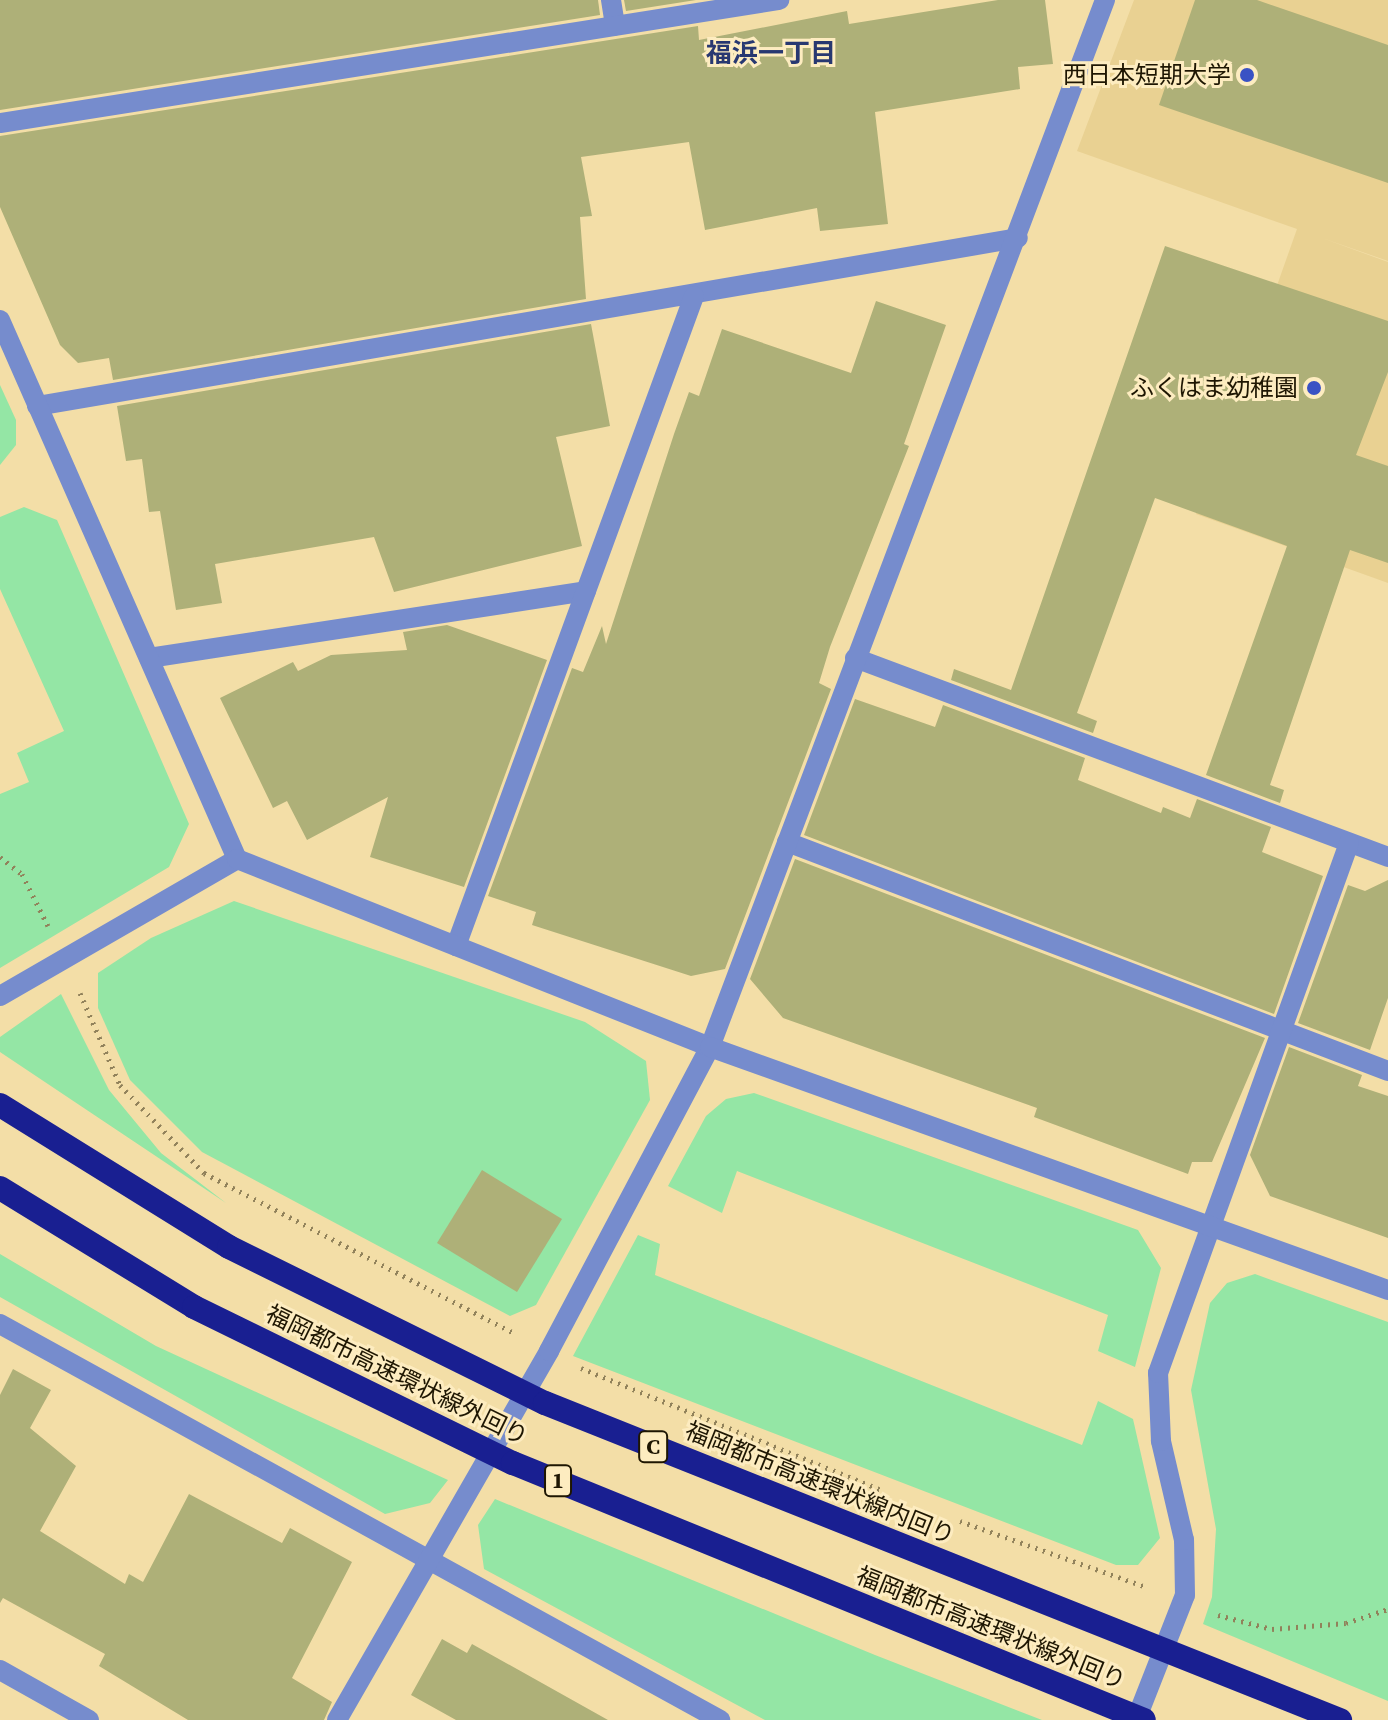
<!DOCTYPE html>
<meta charset="utf-8">
<style>
body{margin:0}
#map{position:relative;width:1388px;height:1720px;overflow:hidden;background:#f3dea7;font-family:"Source Serif 4","Noto Sans JP",serif}
div>[style]{position:absolute}
[style*='--x']{left:calc(var(--x)*1px);top:calc(var(--y)*1px);width:calc(var(--w)*1px);rotate:calc(var(--a)*1deg)}
.built>*{inset:0;background:#e9d192}
.green>*{inset:0;background:#94e6a5}
.building>*{inset:0;background:#aeb078}
.path>*{height:5px;margin-top:-2.5px;transform-origin:0;background:repeating-linear-gradient(90deg,#91825b 0 2px,transparent 0 8px)}
.minor>*{height:20px;margin:-10px;padding:0 10px;transform-origin:10px;border-radius:10px;background:#768ccd}
.tertiary>*{height:20px;margin:-10px;padding:0 10px;transform-origin:10px;border-radius:10px;background:#768ccd}
.motorway-bridge>*{height:24px;margin:-12px;padding:0 12px;transform-origin:12px;border-radius:12px;background:#191f91}
.dots>*{width:22px;height:22px;translate:-50% -50%;box-sizing:border-box;border:4px solid #fdecc0;border-radius:50%}
span{translate:-50% -50%;white-space:nowrap;text-align:center;line-height:1.15;-webkit-text-stroke:6px #fdecc0;paint-order:stroke}
.shield-label span{padding:2px 6px;background:#fdecc0;border:2px solid;border-radius:6px;-webkit-text-stroke-width:0}
.shield-label{font-size:22px;color:#1e1602;font-weight:700}
.poi-label{font-size:24px;color:#1e1602}
.right{translate:-100% -50%;text-align:right}
.street-label{font-size:24px;color:#1e1602}
.neighbourhood-label{font-size:26px;color:#283871;font-weight:700}
</style>
<div id="map">
<div class="built">
<i style="clip-path:polygon(1134px 0,1388px 0,1388px 261px,1322px 238px,1388px 262px,1388px 583px,1196px 514px,1297px 229px,1077px 151px)"></i>
</div>
<div class="green">
<i style="clip-path:polygon(0 385px,16px 420px,16px 445px,0 465px)"></i>
<i style="clip-path:polygon(24px 507px,57px 520px,189px 824px,169px 867px,0 968px,0 794px,29px 782px,17px 753px,64px 731px,0 589px,0 517px)"></i>
<i style="clip-path:polygon(234px 901px,585px 1022px,646px 1061px,650px 1100px,536px 1305px,510px 1316px,202px 1152px,130px 1080px,98px 1008px,98px 973px,151px 938px)"></i>
<i style="clip-path:polygon(61px 994px,109px 1090px,161px 1153px,226px 1203px,0 1052px,0 1037px)"></i>
<i style="clip-path:polygon(754px 1093px,1138px 1230px,1161px 1268px,1135px 1367px,1098px 1351px,1108px 1315px,737px 1171px,722px 1213px,668px 1186px,706px 1116px,726px 1099px)"></i>
<i style="clip-path:polygon(638px 1235px,660px 1244px,655px 1275px,1082px 1445px,1098px 1401px,1133px 1419px,1160px 1538px,1138px 1565px,1116px 1565px,573px 1356px)"></i>
<i style="clip-path:polygon(0 1254px,156px 1346px,448px 1480px,430px 1503px,385px 1514px,0 1297px)"></i>
<i style="clip-path:polygon(1255px 1274px,1388px 1322px,1388px 1701px,1203px 1624px,1212px 1597px,1216px 1529px,1191px 1390px,1210px 1303px,1227px 1283px)"></i>
<i style="clip-path:polygon(495px 1499px,875px 1655px,1042px 1720px,765px 1720px,484px 1569px,478px 1525px)"></i>
</div>
<div class="building">
<i style="clip-path:polygon(0 0,598px 0,600px 15px,0 110px)"></i>
<i style="clip-path:polygon(624px 0,696px 0,626px 11px)"></i>
<i style="clip-path:polygon(998px 0,1045px 0,1053px 64px,1018px 67px,1020px 89px,875px 112px,888px 224px,820px 231px,817px 208px,705px 230px,689px 142px,581px 157px,592px 216px,580px 217px,586px 299px,113px 380px,109px 358px,78px 363px,60px 345px,0 207px,0 136px,698px 26px,699px 40px,847px 11px,849px 24px)"></i>
<i style="clip-path:polygon(1195px 0,1257px 0,1388px 45px,1388px 183px,1159px 105px)"></i>
<i style="clip-path:polygon(1165px 246px,1388px 321px,1388px 372px,1356px 455px,1388px 466px,1388px 563px,1350px 550px,1270px 785px,1284px 790px,1280px 803px,1206px 775px,1287px 546px,1155px 498px,1077px 713px,1097px 721px,1093px 733px,951px 680px,954px 669px,1011px 690px)"></i>
<i style="clip-path:polygon(876px 301px,946px 325px,904px 444px,909px 446px,830px 647px,819px 683px,831px 689px,725px 969px,691px 976px,532px 925px,536px 912px,488px 896px,572px 668px,583px 672px,602px 626px,606px 644px,674px 434px,689px 392px,699px 396px,722px 329px,851px 373px)"></i>
<i style="clip-path:polygon(591px 324px,610px 426px,556px 437px,582px 546px,394px 592px,374px 537px,215px 564px,222px 603px,176px 610px,160px 511px,149px 512px,142px 459px,126px 461px,117px 406px)"></i>
<i style="clip-path:polygon(447px 625px,547px 660px,464px 887px,370px 857px,388px 797px,307px 840px,287px 801px,273px 808px,220px 698px,293px 662px,298px 671px,331px 655px,407px 650px,403px 632px)"></i>
<i style="clip-path:polygon(855px 699px,935px 727px,943px 705px,1085px 758px,1078px 780px,1161px 813px,1163px 807px,1190px 818px,1197px 799px,1271px 827px,1262px 852px,1323px 876px,1274px 1014px,804px 835px)"></i>
<i style="clip-path:polygon(795px 859px,1265px 1038px,1212px 1162px,1192px 1162px,1188px 1174px,1034px 1117px,1037px 1108px,783px 1018px,750px 979px)"></i>
<i style="clip-path:polygon(1388px 880px,1388px 998px,1370px 1050px,1298px 1023px,1348px 885px,1365px 891px)"></i>
<i style="clip-path:polygon(1289px 1047px,1362px 1075px,1358px 1086px,1388px 1096px,1388px 1238px,1270px 1196px,1250px 1155px)"></i>
<i style="clip-path:polygon(482px 1170px,562px 1219px,517px 1292px,437px 1243px)"></i>
<i style="clip-path:polygon(13px 1369px,51px 1390px,30px 1428px,76px 1466px,40px 1531px,125px 1584px,129px 1574px,143px 1582px,189px 1494px,282px 1543px,290px 1528px,352px 1562px,292px 1678px,332px 1702px,324px 1720px,188px 1720px,99px 1666px,105px 1654px,3px 1598px,0 1603px,0 1395px)"></i>
<i style="clip-path:polygon(442px 1639px,467px 1653px,472px 1644px,608px 1720px,456px 1720px,411px 1695px)"></i>
</div>
<div class="path">
<i style="--x:0;--y:857;--w:28;--a:38"></i>
<i style="--x:22;--y:874;--w:58;--a:63.4"></i>
<i style="--x:80;--y:993;--w:100;--a:66.5"></i>
<i style="--x:120;--y:1085;--w:122;--a:46.3"></i>
<i style="--x:204;--y:1173;--w:351;--a:27.3"></i>
<i style="--x:581;--y:1368;--w:327;--a:22.1"></i>
<i style="--x:960;--y:1521;--w:197;--a:19.5"></i>
<i style="--x:1218;--y:1615;--w:56;--a:14.5"></i>
<i style="--x:1272;--y:1629;--w:74;--a:-4.6"></i>
<i style="--x:1346;--y:1623;--w:44;--a:-18.4"></i>
</div>
<div class="minor">
<i style="--x:611;--y:0;--w:26;--a:81"></i>
<i style="--x:0;--y:123;--w:789;--a:-8.97"></i>
<i style="--x:37;--y:406;--w:995;--a:-9.72"></i>
<i style="--x:149;--y:658;--w:442;--a:-8.7"></i>
<i style="--x:855;--y:658;--w:569;--a:20.47"></i>
<i style="--x:787;--y:842;--w:643;--a:20.86"></i>
<i style="--x:456;--y:946;--w:692;--a:-69.89"></i>
<i style="--x:0;--y:996;--w:274;--a:-30"></i>
<i style="--x:0;--y:1324;--w:822;--a:28.81"></i>
<i style="--x:0;--y:1670;--w:102;--a:29.3"></i>
<i style="--x:337;--y:1720;--w:426;--a:-60.1"></i>
<i style="--x:549;--y:1351;--w:344;--a:-62.1"></i>
<i style="--x:710;--y:1047;--w:1119;--a:-69.33"></i>
<i style="--x:1136;--y:1720;--w:134;--a:-68.6"></i>
<i style="--x:1185;--y:1595;--w:55;--a:-91"></i>
<i style="--x:1184;--y:1540;--w:102;--a:-103.1"></i>
<i style="--x:1161;--y:1441;--w:68;--a:-92.5"></i>
<i style="--x:1158;--y:1373;--w:563;--a:-70.18"></i>
</div>
<div class="tertiary">
<i style="--x:0;--y:320;--w:589;--a:66.26"></i>
<i style="--x:237;--y:859;--w:509;--a:21.68"></i>
<i style="--x:710;--y:1047;--w:720;--a:19.72"></i>
</div>
<div class="motorway-bridge">
<i style="--x:0;--y:1105;--w:269;--a:31.8"></i>
<i style="--x:229;--y:1247;--w:352;--a:26.3"></i>
<i style="--x:545;--y:1403;--w:856;--a:21.74"></i>
<i style="--x:0;--y:1188;--w:228;--a:31.5"></i>
<i style="--x:194;--y:1307;--w:355;--a:26.1"></i>
<i style="--x:513;--y:1463;--w:681;--a:22.16"></i>
</div>
<div class="dots">
<i style="left:1247px;top:75px;background:#3a52c4"></i>
<i style="left:1314px;top:388px;background:#3a52c4"></i>
</div>
<div class="shield-label">
<span style="left:653px;top:1447px">C</span>
<span style="left:558px;top:1481px">1</span>
</div>
<div class="poi-label">
<span class="right" style="left:1231px;top:75px">西日本短期大学</span>
<span class="right" style="left:1298px;top:388px">ふくはま幼稚園</span>
</div>
<div class="street-label">
<span style="left:397px;top:1375px;rotate:26deg">福岡都市高速環状線外回り</span>
<span style="left:820px;top:1483px;rotate:22deg">福岡都市高速環状線内回り</span>
<span style="left:991px;top:1628px;rotate:22deg">福岡都市高速環状線外回り</span>
</div>
<div class="neighbourhood-label">
<span style="left:771px;top:54px">福浜一丁目</span>
</div>
</div>
